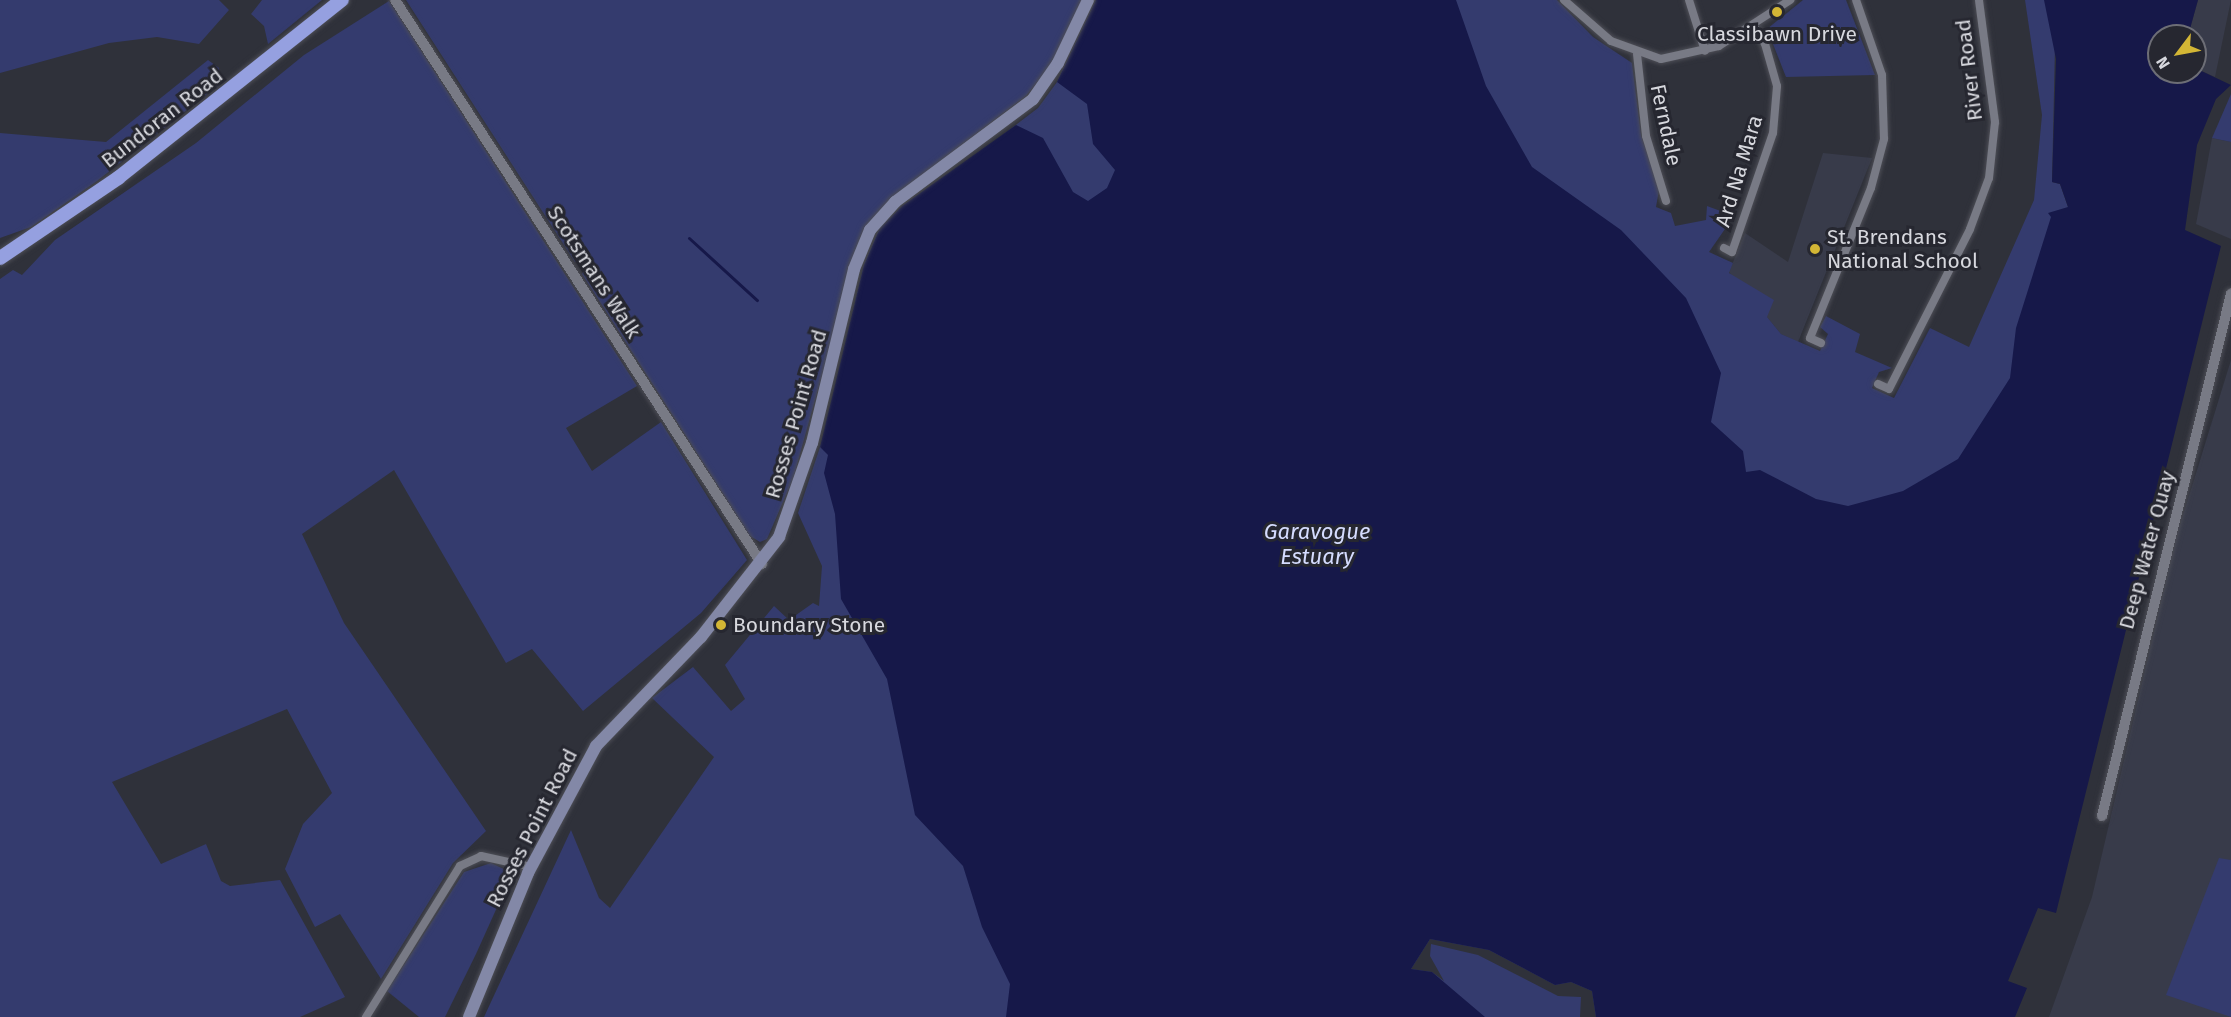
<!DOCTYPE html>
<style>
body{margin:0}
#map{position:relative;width:2231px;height:1017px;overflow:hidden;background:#2f313a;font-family:"Fira Sans",sans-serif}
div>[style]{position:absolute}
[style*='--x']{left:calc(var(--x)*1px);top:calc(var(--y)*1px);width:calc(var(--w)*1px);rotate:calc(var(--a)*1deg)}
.built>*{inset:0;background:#383b4a}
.green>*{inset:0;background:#343b6e}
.water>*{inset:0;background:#161849}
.stream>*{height:3px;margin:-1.5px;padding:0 1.5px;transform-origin:1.5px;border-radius:1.5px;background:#161849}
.roads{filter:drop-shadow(0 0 2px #4d4e56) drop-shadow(0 0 2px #4d4e56)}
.minor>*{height:8px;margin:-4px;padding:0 4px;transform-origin:4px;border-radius:4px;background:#787a85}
.tertiary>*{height:10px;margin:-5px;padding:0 5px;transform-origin:5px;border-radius:5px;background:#787a85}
.secondary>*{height:12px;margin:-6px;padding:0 6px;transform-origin:6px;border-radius:6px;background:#8388a7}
.trunk>*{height:14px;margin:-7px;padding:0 7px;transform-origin:7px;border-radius:7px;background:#95a0e0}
.dots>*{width:16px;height:16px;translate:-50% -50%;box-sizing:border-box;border:3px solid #262730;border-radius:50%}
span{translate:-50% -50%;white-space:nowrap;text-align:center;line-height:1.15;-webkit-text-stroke:6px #262730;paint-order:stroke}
.poi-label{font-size:21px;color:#d7d8de}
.left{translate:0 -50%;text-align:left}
.street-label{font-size:21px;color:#d7d8de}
.water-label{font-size:22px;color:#d5dcfe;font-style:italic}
.north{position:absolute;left:2147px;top:24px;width:60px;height:60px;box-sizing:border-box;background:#262730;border:2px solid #6d6e76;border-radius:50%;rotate:238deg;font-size:16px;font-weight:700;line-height:24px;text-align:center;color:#d7d8de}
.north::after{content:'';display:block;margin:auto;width:21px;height:27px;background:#d3b635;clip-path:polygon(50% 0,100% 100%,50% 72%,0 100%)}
</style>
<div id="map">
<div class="built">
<i style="clip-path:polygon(2198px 0,2231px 0,2215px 77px,2195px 68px,2195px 36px,2188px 36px)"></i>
<i style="clip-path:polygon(2212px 138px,2231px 142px,2231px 239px,2196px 224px)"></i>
<i style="clip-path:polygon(1823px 153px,1872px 158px,1798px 342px,1781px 334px,1729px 272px,1745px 233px,1788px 262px)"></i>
<i style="clip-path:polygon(2231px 360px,2231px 1017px,2049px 1017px,2092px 897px,2176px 538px)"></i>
</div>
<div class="green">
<i style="clip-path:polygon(0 0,219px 0,229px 10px,199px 44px,157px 37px,109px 43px,0 73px)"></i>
<i style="clip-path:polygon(262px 0,322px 0,268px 44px,264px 26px,251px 14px)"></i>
<i style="clip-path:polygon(406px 0,1082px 0,1051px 65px,1026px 96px,895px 195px,861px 235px,793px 479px,767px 539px,760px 542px,750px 536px,582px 274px,587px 266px,582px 258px,575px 262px)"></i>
<i style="clip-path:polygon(1096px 0,1557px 0,1593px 37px,1632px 63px,1641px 135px,1659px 190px,1656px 207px,1671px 213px,1675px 226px,1706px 220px,1707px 206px,1734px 216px,1709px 252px,1733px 263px,1729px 273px,1774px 300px,1767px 317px,1781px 334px,1820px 351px,1828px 334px,1820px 327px,1826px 316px,1860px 334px,1855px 352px,1892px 368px,1879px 372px,1872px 388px,1894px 398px,1930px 328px,1969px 347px,2034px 200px,2042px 115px,2025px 0,2056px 0,2052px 182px,2060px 184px,2068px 207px,2054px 353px,1596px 1017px,1592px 991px,1571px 982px,1555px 985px,1489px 950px,1430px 939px,1411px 969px,1432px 972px,1444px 981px,1430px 956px,1431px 944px,1478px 955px,1558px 996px,1581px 997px,1580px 1017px,484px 1017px,571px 830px,599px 898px,610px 908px,714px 757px,652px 698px,693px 667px,731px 711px,745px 699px,725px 665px,774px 606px,789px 620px,813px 603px,819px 606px,822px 566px,798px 513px,824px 435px,864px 265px,880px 228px,1038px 108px,1057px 82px)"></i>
<i style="clip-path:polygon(1803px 0,1846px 0,1875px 75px,1786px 77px,1767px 29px)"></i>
<i style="clip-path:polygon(389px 1px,637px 386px,566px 428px,592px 471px,661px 422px,747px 560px,701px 613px,583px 711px,532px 649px,506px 663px,394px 470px,302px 534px,344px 623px,486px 831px,453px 863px,381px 979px,340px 914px,315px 927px,285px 869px,303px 824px,332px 793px,287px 709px,112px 782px,161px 864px,206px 844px,221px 881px,230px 886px,280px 880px,345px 997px,300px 1017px,0 1017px,0 279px,13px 270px,22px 275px,55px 240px,196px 143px,304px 55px)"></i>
<i style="clip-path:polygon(208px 60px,219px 68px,221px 83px,97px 181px,31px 227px,0 238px,0 133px,106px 142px)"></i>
<i style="clip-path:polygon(2231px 94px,2231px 142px,2212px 138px)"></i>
<i style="clip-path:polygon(2219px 858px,2231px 860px,2231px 1017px,2166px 995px)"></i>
<i style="clip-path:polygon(491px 863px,508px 871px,508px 883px,476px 954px,445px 1017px,419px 1017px,387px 991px,464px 872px)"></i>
</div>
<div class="water">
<i style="clip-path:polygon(1096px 0,1456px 0,1486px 86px,1532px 167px,1621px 230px,1686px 298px,1721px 373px,1711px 422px,1743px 451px,1746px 472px,1760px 470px,1816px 499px,1848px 506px,1903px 491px,1958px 459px,2010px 378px,2016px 328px,2051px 217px,2048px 213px,2068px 207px,2060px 184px,2052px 182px,2056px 59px,2044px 0,2198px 0,2188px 36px,2159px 36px,2159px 72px,2195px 68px,2231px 85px,2216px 99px,2197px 145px,2185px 230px,2221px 246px,2056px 913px,2038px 908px,2008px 981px,2027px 988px,2015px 1017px,1596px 1017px,1592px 991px,1571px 982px,1555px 985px,1489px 950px,1430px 939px,1411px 969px,1432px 972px,1485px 1017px,1006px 1017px,1010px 984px,982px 927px,963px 866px,915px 815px,887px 679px,841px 599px,835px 514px,824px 473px,828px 455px,820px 447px,864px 265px,880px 228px,902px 206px,1016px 125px,1043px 138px,1073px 192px,1088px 201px,1107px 188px,1115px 170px,1093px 144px,1087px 104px,1057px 82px)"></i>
</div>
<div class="stream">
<i style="--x:689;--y:238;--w:92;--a:42.4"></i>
</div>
<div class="roads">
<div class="minor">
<i style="--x:1564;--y:0;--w:62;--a:41.1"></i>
<i style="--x:1611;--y:41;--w:53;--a:19.8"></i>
<i style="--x:1661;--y:59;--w:59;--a:-12.6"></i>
<i style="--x:1719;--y:46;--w:85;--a:-32.9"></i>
<i style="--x:1689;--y:0;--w:53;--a:72.6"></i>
<i style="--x:1637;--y:54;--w:82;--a:83.7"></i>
<i style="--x:1646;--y:136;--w:68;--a:72.9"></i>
<i style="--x:1724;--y:248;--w:9;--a:27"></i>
<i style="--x:1732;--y:252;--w:126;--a:-71"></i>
<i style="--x:1773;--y:133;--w:47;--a:-85.1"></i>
<i style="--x:1777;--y:86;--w:44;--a:-105.9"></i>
<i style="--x:1765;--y:44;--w:22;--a:-122"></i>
<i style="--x:1821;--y:343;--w:12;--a:-156"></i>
<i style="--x:1810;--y:338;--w:162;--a:-67.9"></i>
<i style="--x:1871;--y:188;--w:51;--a:-75.1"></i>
<i style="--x:1884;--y:139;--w:64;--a:-91.8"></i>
<i style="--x:1882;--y:75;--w:79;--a:-109.1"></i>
<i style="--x:1878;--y:384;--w:12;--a:24"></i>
<i style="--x:1889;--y:389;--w:179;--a:-63.1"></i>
<i style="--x:1970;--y:229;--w:54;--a:-69.6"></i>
<i style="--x:1989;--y:178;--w:56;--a:-83.9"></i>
<i style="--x:1995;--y:122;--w:123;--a:-97.5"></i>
<i style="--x:366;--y:1017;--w:178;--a:-58.1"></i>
<i style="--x:460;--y:866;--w:23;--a:-25"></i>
<i style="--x:481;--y:856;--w:51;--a:12.4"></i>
</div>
<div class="tertiary">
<i style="--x:395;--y:0;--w:673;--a:56.95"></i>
<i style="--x:2102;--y:816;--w:538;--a:-76.12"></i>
</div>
<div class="secondary">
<i style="--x:469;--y:1017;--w:156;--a:-67.7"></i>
<i style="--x:528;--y:873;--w:144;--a:-61.8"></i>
<i style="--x:596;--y:746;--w:151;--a:-46.1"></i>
<i style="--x:701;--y:637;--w:127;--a:-52"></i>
<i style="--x:779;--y:537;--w:100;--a:-70.7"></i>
<i style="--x:812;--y:443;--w:179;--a:-76.4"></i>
<i style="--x:854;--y:269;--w:42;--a:-67.7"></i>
<i style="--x:870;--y:230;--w:38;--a:-48"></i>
<i style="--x:895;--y:202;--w:172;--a:-36.7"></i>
<i style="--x:1033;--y:99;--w:44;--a:-55.2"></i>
<i style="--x:1058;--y:63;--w:70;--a:-64.5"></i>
</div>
<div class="trunk">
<i style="--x:0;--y:258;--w:143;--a:-34.1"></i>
<i style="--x:118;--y:178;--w:286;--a:-38.5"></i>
</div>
</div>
<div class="dots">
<i style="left:1777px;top:12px;background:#d3b635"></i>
<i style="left:1815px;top:249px;background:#d3b635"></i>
<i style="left:721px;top:625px;background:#d3b635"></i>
</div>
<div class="poi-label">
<span style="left:1777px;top:34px">Classibawn Drive</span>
<span class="left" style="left:1827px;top:249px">St. Brendans<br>National School</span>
<span class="left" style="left:733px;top:625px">Boundary Stone</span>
</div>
<div class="street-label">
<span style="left:1969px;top:70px;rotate:-97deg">River Road</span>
<span style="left:162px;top:118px;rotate:-38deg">Bundoran Road</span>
<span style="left:1666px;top:125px;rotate:78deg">Ferndale</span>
<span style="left:1739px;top:171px;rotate:-73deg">Ard Na Mara</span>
<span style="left:594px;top:272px;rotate:57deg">Scotsmans Walk</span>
<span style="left:796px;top:414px;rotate:-74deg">Rosses Point Road</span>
<span style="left:2147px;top:550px;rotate:-75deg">Deep Water Quay</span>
<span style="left:532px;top:828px;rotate:-63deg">Rosses Point Road</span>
</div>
<div class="water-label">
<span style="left:1317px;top:544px">Garavogue<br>Estuary</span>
</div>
<div class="north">N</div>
</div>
